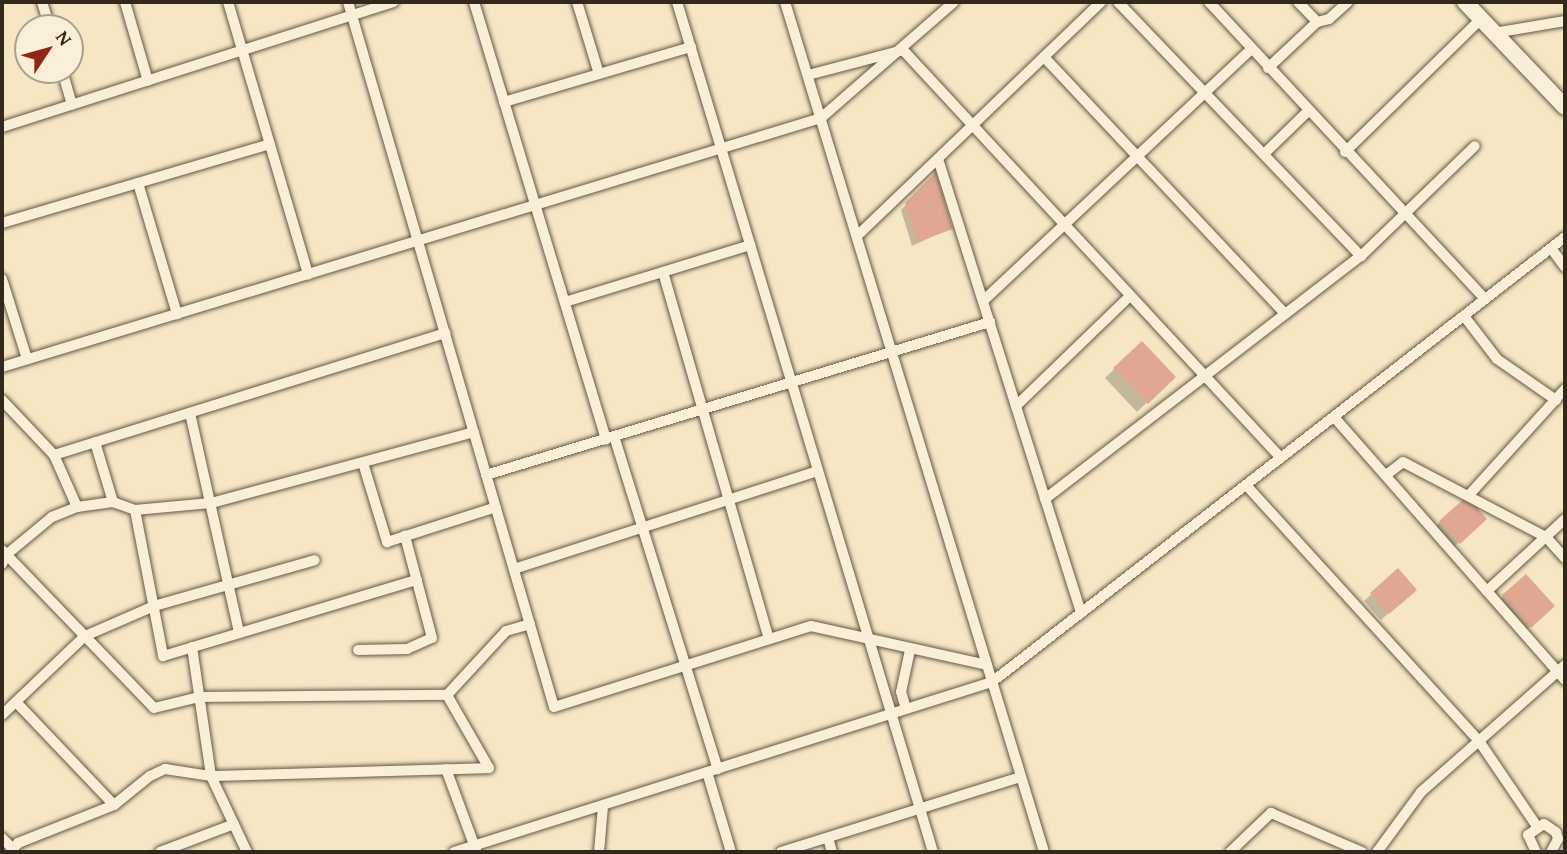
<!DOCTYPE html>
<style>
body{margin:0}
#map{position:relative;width:1567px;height:854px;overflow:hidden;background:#f6e6c3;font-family:"Gentium Book Plus",serif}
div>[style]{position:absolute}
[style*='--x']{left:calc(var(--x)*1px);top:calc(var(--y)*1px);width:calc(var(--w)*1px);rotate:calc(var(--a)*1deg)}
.shadow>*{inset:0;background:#0003}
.building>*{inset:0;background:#e0a893}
.roads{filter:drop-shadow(0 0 2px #635846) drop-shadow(0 0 2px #635846)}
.street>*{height:10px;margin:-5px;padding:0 5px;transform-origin:5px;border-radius:5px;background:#f9efd8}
.secondary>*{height:16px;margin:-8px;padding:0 8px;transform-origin:8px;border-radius:8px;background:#f9efd8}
span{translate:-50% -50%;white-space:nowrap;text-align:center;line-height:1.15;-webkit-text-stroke:6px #f9efd8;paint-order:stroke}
.frame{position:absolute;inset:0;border:4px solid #32291c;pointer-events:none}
.north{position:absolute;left:14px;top:14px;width:70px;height:70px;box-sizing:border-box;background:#f9efd8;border:2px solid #a9a08d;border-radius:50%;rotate:54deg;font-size:19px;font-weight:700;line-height:28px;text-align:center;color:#32291c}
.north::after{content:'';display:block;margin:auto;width:24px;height:32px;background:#8f2418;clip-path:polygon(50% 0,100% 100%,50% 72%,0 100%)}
</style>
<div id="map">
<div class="shadow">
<i style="clip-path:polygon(935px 175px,951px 228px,912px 246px,901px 210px)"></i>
<i style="clip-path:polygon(1142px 343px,1173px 377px,1137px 412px,1105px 378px)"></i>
<i style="clip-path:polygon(1440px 522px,1478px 526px,1451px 549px,1433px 529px)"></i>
<i style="clip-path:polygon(1398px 570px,1407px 597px,1381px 620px,1364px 601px)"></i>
<i style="clip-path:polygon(1504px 596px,1546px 613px,1523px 633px,1497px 603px)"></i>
</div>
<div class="building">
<i style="clip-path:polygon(936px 172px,953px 229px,917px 242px,905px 203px)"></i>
<i style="clip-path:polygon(1142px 341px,1176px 377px,1148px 404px,1113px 368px)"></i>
<i style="clip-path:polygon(1467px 496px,1487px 519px,1460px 544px,1439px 521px)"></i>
<i style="clip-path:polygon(1398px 568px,1417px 590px,1389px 614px,1370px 593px)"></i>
<i style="clip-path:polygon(1526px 574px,1555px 606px,1531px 628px,1502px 595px)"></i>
</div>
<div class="roads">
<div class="street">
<i style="--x:42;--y:2;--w:27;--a:73"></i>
<i style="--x:125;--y:2;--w:82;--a:73.8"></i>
<i style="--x:228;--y:2;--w:284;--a:73.6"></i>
<i style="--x:348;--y:2;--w:734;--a:73.71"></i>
<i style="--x:554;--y:707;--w:269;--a:-17.5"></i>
<i style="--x:811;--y:626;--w:180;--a:12.5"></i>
<i style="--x:474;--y:2;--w:457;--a:73.2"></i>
<i style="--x:577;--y:2;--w:75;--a:73"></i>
<i style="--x:677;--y:2;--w:888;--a:73.24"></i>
<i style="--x:785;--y:2;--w:889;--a:73.05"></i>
<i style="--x:1118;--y:2;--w:352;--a:46.3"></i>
<i style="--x:1209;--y:2;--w:405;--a:47.1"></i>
<i style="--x:1298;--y:2;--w:28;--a:46"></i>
<i style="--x:1494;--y:33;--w:72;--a:-9.6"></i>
<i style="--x:1044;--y:57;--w:352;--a:46.8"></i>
<i style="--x:1268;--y:68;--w:67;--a:-43.2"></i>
<i style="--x:1317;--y:22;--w:12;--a:-14"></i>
<i style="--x:1329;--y:19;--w:25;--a:-42"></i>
<i style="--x:62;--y:70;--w:36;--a:74"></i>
<i style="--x:808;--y:75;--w:98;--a:-14.7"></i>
<i style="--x:903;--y:50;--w:556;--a:47.19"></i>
<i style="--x:504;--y:102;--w:195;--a:-16.4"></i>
<i style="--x:2;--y:127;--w:411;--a:-17.7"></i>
<i style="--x:1345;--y:152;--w:190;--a:-44.4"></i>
<i style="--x:1264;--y:154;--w:60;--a:-44.3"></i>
<i style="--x:938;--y:159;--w:476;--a:72.5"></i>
<i style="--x:138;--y:183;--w:137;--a:73.4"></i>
<i style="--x:2;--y:223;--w:279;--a:-16.4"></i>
<i style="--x:857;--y:236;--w:338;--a:-43.8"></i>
<i style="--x:1551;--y:248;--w:24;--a:54"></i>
<i style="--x:663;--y:272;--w:382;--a:73.9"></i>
<i style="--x:2;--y:279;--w:84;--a:72.6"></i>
<i style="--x:983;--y:301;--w:368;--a:-43.2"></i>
<i style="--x:565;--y:302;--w:194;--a:-17.1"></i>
<i style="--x:1464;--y:316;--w:54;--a:52.5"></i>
<i style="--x:1497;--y:359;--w:72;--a:34.8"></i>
<i style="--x:2;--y:367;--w:856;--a:-16.91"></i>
<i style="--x:821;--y:118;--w:176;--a:-41.1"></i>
<i style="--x:2;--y:400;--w:76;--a:46.6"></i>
<i style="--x:54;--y:455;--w:57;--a:66.1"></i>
<i style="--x:1016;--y:406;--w:158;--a:-44"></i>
<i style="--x:190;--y:413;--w:225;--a:77.4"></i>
<i style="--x:1334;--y:417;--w:350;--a:48.7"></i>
<i style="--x:614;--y:436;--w:349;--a:72.7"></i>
<i style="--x:95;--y:442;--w:63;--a:73.3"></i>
<i style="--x:54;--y:455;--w:410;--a:-17.3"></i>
<i style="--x:363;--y:463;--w:83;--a:73.1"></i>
<i style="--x:387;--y:542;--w:114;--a:-17.8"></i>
<i style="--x:486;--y:475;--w:527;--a:-16.89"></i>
<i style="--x:1386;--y:475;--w:21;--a:-37"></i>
<i style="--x:1403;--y:462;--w:161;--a:27.7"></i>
<i style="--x:1546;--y:537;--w:28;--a:48"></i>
<i style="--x:1246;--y:485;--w:346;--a:47.7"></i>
<i style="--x:1479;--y:741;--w:102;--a:55.8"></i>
<i style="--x:1469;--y:495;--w:143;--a:-47.8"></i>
<i style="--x:1045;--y:499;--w:399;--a:-37.6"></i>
<i style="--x:1361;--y:256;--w:158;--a:-44"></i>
<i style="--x:135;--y:510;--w:149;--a:79.1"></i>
<i style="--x:163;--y:656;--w:265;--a:-16.7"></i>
<i style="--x:2;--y:550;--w:219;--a:46.1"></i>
<i style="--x:154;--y:708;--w:46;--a:-13.7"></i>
<i style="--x:199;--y:697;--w:248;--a:-0.5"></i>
<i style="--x:447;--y:695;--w:87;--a:-47.3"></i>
<i style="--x:506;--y:631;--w:25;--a:-16"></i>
<i style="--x:2;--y:564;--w:10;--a:-66"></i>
<i style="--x:6;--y:555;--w:60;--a:-39.6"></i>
<i style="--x:52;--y:517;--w:27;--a:-22"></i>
<i style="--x:77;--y:507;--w:36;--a:-8"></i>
<i style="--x:113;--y:502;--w:23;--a:20"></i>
<i style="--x:135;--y:510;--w:76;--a:-5.3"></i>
<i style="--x:211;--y:503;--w:272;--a:-15.1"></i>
<i style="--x:514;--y:569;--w:319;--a:-17.9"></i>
<i style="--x:1487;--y:591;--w:106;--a:-42.7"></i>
<i style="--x:192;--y:647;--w:130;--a:81.6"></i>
<i style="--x:211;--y:776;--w:84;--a:64.7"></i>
<i style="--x:358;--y:650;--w:49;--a:-1.2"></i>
<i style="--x:407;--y:649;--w:27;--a:-24"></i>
<i style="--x:432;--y:638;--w:106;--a:-104.8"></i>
<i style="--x:16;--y:702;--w:142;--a:46.4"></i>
<i style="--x:906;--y:709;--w:18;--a:-106"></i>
<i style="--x:901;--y:692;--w:43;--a:-77.9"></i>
<i style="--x:2;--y:715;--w:115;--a:-43.6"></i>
<i style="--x:85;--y:636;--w:75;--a:-23.5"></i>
<i style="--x:154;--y:606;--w:167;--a:-15.9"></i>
<i style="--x:446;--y:769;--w:86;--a:69.7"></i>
<i style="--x:707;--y:772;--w:84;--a:73.3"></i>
<i style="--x:2;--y:838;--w:16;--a:45"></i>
<i style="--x:828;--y:838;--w:15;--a:74"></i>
<i style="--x:10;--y:852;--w:12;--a:-48"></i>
<i style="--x:18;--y:843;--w:103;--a:-21.6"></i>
<i style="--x:114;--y:805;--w:46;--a:-38.9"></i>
<i style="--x:150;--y:776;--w:17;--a:-25"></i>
<i style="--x:165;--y:769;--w:47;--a:8.7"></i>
<i style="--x:211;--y:776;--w:278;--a:-1.6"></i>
<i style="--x:489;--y:768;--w:84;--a:-119.9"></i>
<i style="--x:160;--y:852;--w:79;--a:-20.7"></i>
<i style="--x:454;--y:852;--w:564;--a:-17.54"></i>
<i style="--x:992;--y:682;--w:726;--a:-37.83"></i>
<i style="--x:599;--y:852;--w:46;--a:-85"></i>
<i style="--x:781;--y:852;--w:251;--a:-17.4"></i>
<i style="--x:1230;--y:852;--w:57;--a:-43.6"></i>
<i style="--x:1271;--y:813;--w:99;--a:23.2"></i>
<i style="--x:1377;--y:852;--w:74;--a:-53.7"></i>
<i style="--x:1421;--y:792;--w:192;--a:-41.4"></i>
<i style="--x:1536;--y:852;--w:19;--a:-115"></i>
<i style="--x:1528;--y:835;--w:19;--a:-35"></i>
<i style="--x:1544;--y:824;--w:14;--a:34"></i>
<i style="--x:1556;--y:832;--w:7;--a:74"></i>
<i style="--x:1558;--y:839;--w:15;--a:118"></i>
</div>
<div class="secondary">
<i style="--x:1465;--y:2;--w:145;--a:46.4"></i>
</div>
</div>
<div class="frame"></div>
<div class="north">N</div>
</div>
